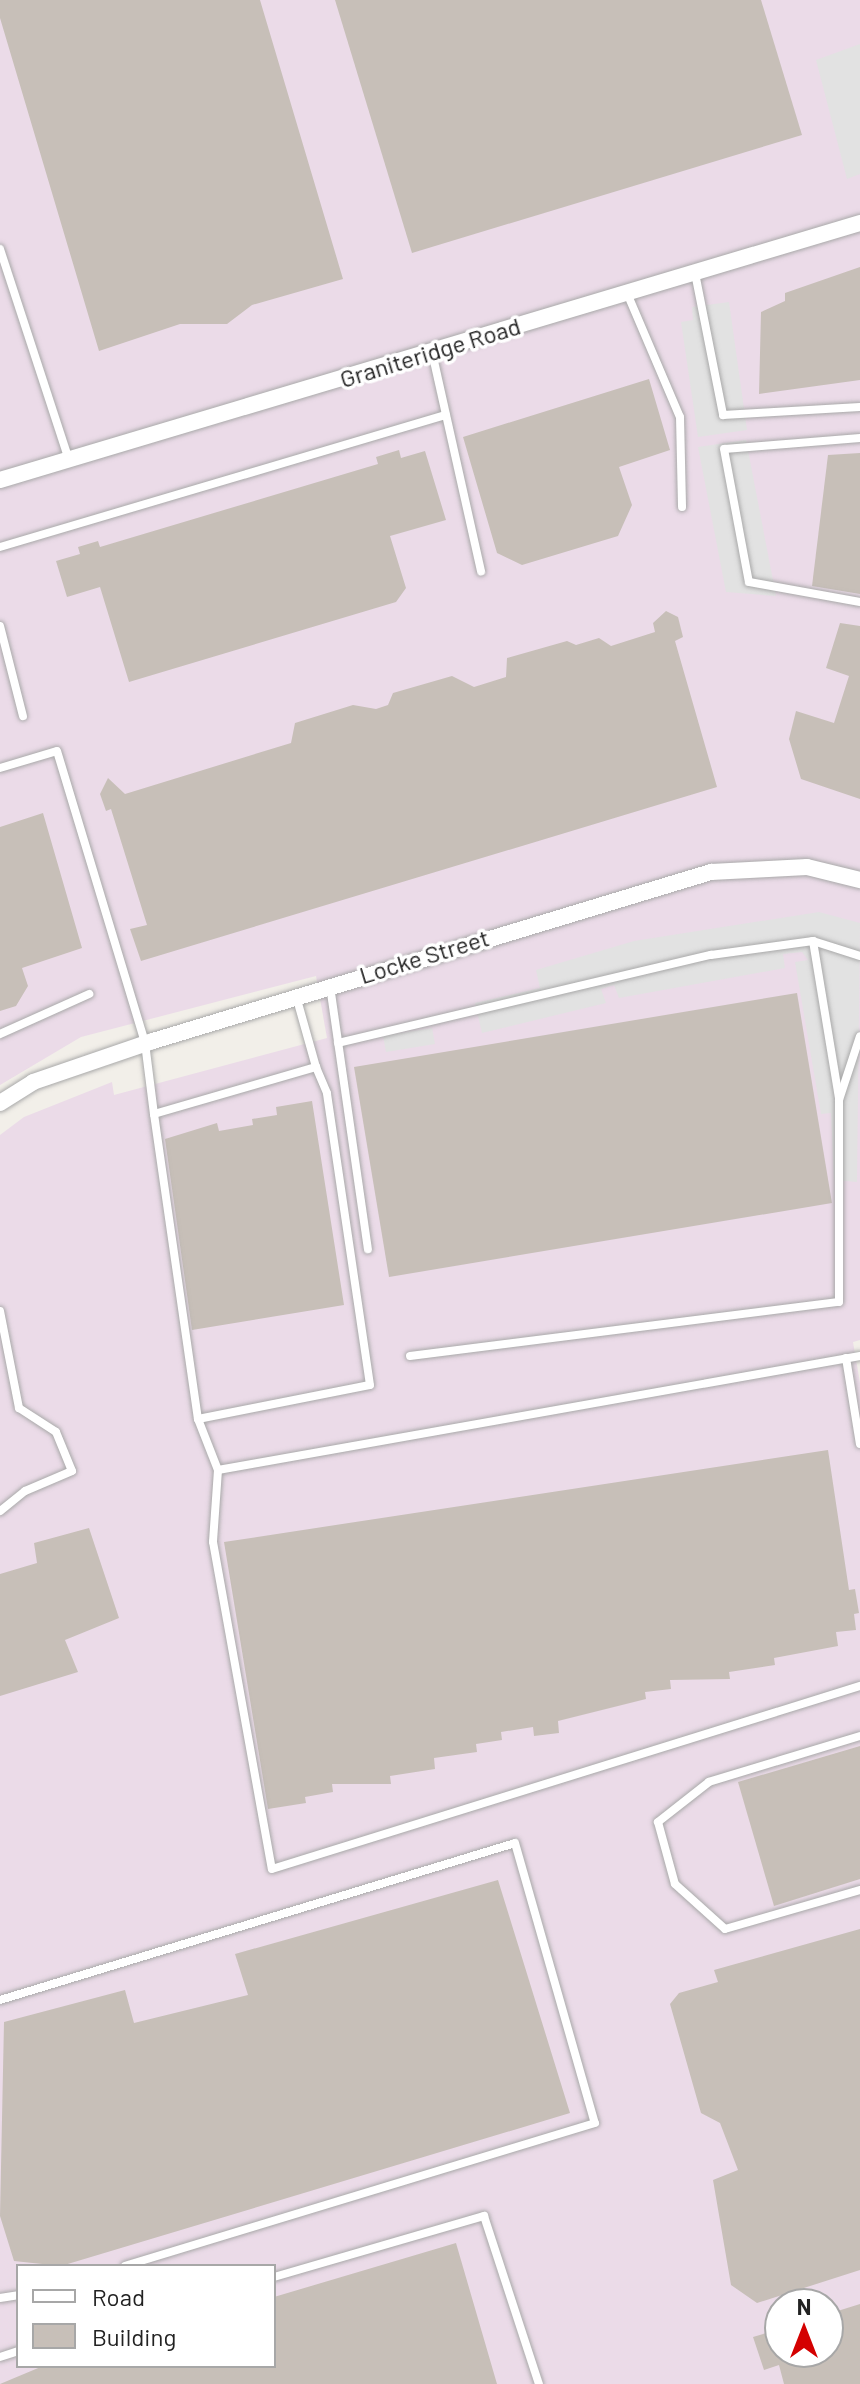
<!DOCTYPE html>
<style>
body{margin:0}
#map{position:relative;width:860px;height:2384px;overflow:hidden;background:#f2efe9;font-family:Barlow,sans-serif}
div>[style]{position:absolute}
[style*='--x']{left:calc(var(--x)*1px);top:calc(var(--y)*1px);width:calc(var(--w)*1px);rotate:calc(var(--a)*1deg)}
.industrial>*{inset:0;background:#ebdbe8}
.parking>*{inset:0;background:#e2e2e2}
.building>*{inset:0;background:#c7bfb8}
.roads{filter:drop-shadow(0 0 2px #a9a9a9) drop-shadow(0 0 2px #a9a9a9)}
.lane>*{height:8px;margin:-4px;padding:0 4px;transform-origin:4px;border-radius:4px;background:#fff}
.street>*{height:16px;margin:-8px;padding:0 8px;transform-origin:8px;border-radius:8px;background:#fff}
span{translate:-50% -50%;white-space:nowrap;text-align:center;line-height:1.15;-webkit-text-stroke:7px #fff;paint-order:stroke}
.street-label{font-size:24px;color:#222}
.legend{position:absolute;left:16px;top:2264px;width:260px;height:104px;box-sizing:border-box;background:#fff;border:2px solid #a7a7a7;margin:0;padding:10px 14px;list-style:none;font-size:24px;color:#222}
.legend li{display:flex;align-items:center;gap:16px;height:40px}
.legend b{width:40px;border:2px solid #a7a7a7}
.north{position:absolute;left:764px;top:2288px;width:80px;height:80px;box-sizing:border-box;background:#fff;border:2px solid #a7a7a7;border-radius:50%;rotate:0deg;font-size:22px;font-weight:700;line-height:32px;text-align:center;color:#222}
.north::after{content:'';display:block;margin:auto;width:28px;height:36px;background:#d40000;clip-path:polygon(50% 0,100% 100%,50% 72%,0 100%)}
</style>
<div id="map">
<div class="industrial">
<i style="clip-path:polygon(evenodd,0 0,860px 0,860px 1340px,853px 1342px,860px 1383px,860px 2384px,0 2384px,0 1135px,24px 1117px,112px 1082px,114px 1095px,327px 1038px,316px 976px,81px 1037px,0 1085px,0 0,18px 2266px,274px 2266px,274px 2366px,18px 2366px,18px 2266px,0 0,780px 2304px,828px 2304px,828px 2352px,780px 2352px,780px 2304px)"></i>
</div>
<div class="parking">
<i style="clip-path:polygon(860px 44px,860px 174px,847px 179px,816px 60px)"></i>
<i style="clip-path:polygon(729px 302px,747px 430px,698px 437px,681px 322px,693px 320px,692px 307px)"></i>
<i style="clip-path:polygon(746px 440px,776px 596px,726px 592px,698px 447px)"></i>
<i style="clip-path:polygon(819px 912px,860px 923px,857px 1182px,834px 1180px,831px 1113px,821px 1114px,795px 962px,808px 960px,802px 952px,783px 954px,785px 968px,619px 998px,614px 985px,601px 989px,606px 1003px,482px 1033px,475px 1003px,540px 988px,536px 970px,634px 941px)"></i>
<i style="clip-path:polygon(432px 1028px,435px 1044px,386px 1052px,383px 1036px)"></i>
</div>
<div class="building">
<i style="clip-path:polygon(0 0,260px 0,343px 279px,252px 305px,227px 324px,180px 324px,99px 351px,0 18px)"></i>
<i style="clip-path:polygon(335px 0,761px 0,802px 135px,412px 253px)"></i>
<i style="clip-path:polygon(860px 267px,860px 380px,759px 394px,761px 312px,785px 301px,785px 293px)"></i>
<i style="clip-path:polygon(649px 379px,670px 450px,619px 467px,632px 505px,618px 536px,522px 565px,497px 553px,463px 437px)"></i>
<i style="clip-path:polygon(399px 450px,401px 458px,425px 451px,446px 520px,390px 536px,406px 588px,396px 602px,129px 682px,100px 587px,67px 597px,56px 561px,80px 554px,78px 547px,98px 541px,100px 547px,378px 464px,376px 457px)"></i>
<i style="clip-path:polygon(860px 453px,860px 594px,812px 586px,828px 455px)"></i>
<i style="clip-path:polygon(666px 611px,678px 617px,683px 637px,675px 641px,717px 787px,141px 961px,130px 929px,147px 925px,111px 809px,106px 811px,100px 794px,108px 778px,125px 794px,291px 743px,295px 723px,353px 705px,376px 709px,388px 705px,393px 693px,452px 676px,474px 687px,506px 677px,507px 658px,567px 641px,576px 645px,599px 638px,611px 646px,655px 632px,653px 623px)"></i>
<i style="clip-path:polygon(840px 623px,860px 626px,860px 799px,801px 779px,789px 739px,796px 711px,834px 723px,849px 676px,826px 668px)"></i>
<i style="clip-path:polygon(43px 813px,82px 948px,22px 968px,28px 986px,16px 1006px,0 1011px,0 827px)"></i>
<i style="clip-path:polygon(797px 993px,832px 1203px,389px 1277px,354px 1067px)"></i>
<i style="clip-path:polygon(312px 1101px,344px 1305px,192px 1330px,165px 1139px,217px 1123px,219px 1131px,253px 1125px,252px 1119px,277px 1115px,276px 1107px)"></i>
<i style="clip-path:polygon(828px 1450px,849px 1590px,855px 1589px,859px 1613px,854px 1614px,856px 1630px,836px 1632px,838px 1646px,774px 1658px,775px 1665px,729px 1672px,730px 1679px,670px 1680px,671px 1689px,645px 1692px,646px 1699px,558px 1721px,559px 1733px,534px 1736px,533px 1727px,501px 1732px,502px 1740px,476px 1744px,477px 1752px,434px 1758px,435px 1769px,390px 1776px,391px 1784px,332px 1784px,333px 1792px,305px 1797px,306px 1803px,268px 1809px,224px 1542px)"></i>
<i style="clip-path:polygon(89px 1528px,119px 1618px,65px 1640px,78px 1672px,0 1696px,0 1574px,37px 1563px,34px 1543px)"></i>
<i style="clip-path:polygon(860px 1746px,860px 1879px,774px 1906px,738px 1782px)"></i>
<i style="clip-path:polygon(498px 1880px,570px 2113px,61px 2266px,14px 2261px,0 2216px,4px 2022px,125px 1990px,134px 2023px,248px 1995px,235px 1954px)"></i>
<i style="clip-path:polygon(860px 1929px,860px 2270px,757px 2303px,731px 2285px,713px 2180px,738px 2170px,720px 2123px,701px 2113px,670px 2004px,679px 1993px,718px 1982px,714px 1970px)"></i>
<i style="clip-path:polygon(456px 2243px,497px 2384px,0 2384px,43px 2366px,274px 2366px,274px 2297px)"></i>
<i style="clip-path:polygon(860px 2304px,860px 2384px,784px 2384px,779px 2365px,764px 2370px,753px 2337px,780px 2329px,780px 2352px,828px 2352px,828px 2314px)"></i>
</div>
<div class="roads">
<div class="lane">
<i style="--x:0;--y:249;--w:222;--a:71.9"></i>
<i style="--x:695;--y:273;--w:145;--a:78.8"></i>
<i style="--x:723;--y:415;--w:137;--a:-3.3"></i>
<i style="--x:627;--y:293;--w:135;--a:66.9"></i>
<i style="--x:680;--y:417;--w:90;--a:88.7"></i>
<i style="--x:432;--y:352;--w:225;--a:77.4"></i>
<i style="--x:860;--y:438;--w:136;--a:175.4"></i>
<i style="--x:724;--y:449;--w:135;--a:79.4"></i>
<i style="--x:749;--y:582;--w:113;--a:10.2"></i>
<i style="--x:0;--y:547;--w:465;--a:-16.5"></i>
<i style="--x:0;--y:626;--w:93;--a:75.7"></i>
<i style="--x:0;--y:768;--w:59;--a:-16.6"></i>
<i style="--x:57;--y:751;--w:305;--a:73.2"></i>
<i style="--x:145;--y:1043;--w:72;--a:82.8"></i>
<i style="--x:154;--y:1114;--w:169;--a:-16.2"></i>
<i style="--x:316;--y:1067;--w:74;--a:-105.7"></i>
<i style="--x:813;--y:941;--w:159;--a:80.6"></i>
<i style="--x:330;--y:986;--w:266;--a:81.8"></i>
<i style="--x:0;--y:1034;--w:98;--a:-24.2"></i>
<i style="--x:338;--y:1043;--w:383;--a:-13.3"></i>
<i style="--x:711;--y:955;--w:103;--a:-7.8"></i>
<i style="--x:813;--y:941;--w:49;--a:17.7"></i>
<i style="--x:154;--y:1114;--w:308;--a:81.8"></i>
<i style="--x:198;--y:1419;--w:55;--a:68.6"></i>
<i style="--x:0;--y:1311;--w:99;--a:78.9"></i>
<i style="--x:19;--y:1408;--w:44;--a:33"></i>
<i style="--x:56;--y:1432;--w:42;--a:67.7"></i>
<i style="--x:72;--y:1471;--w:51;--a:156.9"></i>
<i style="--x:25;--y:1491;--w:32;--a:141"></i>
<i style="--x:410;--y:1356;--w:432;--a:-7.2"></i>
<i style="--x:839;--y:1302;--w:202;--a:-90"></i>
<i style="--x:839;--y:1100;--w:67;--a:-71.8"></i>
<i style="--x:860;--y:1356;--w:652;--a:169.93"></i>
<i style="--x:218;--y:1470;--w:72;--a:94"></i>
<i style="--x:213;--y:1542;--w:332;--a:79.8"></i>
<i style="--x:272;--y:1869;--w:616;--a:-17.29"></i>
<i style="--x:846;--y:1358;--w:87;--a:80.8"></i>
<i style="--x:198;--y:1419;--w:175;--a:-11.2"></i>
<i style="--x:370;--y:1385;--w:295;--a:-98.4"></i>
<i style="--x:327;--y:1093;--w:28;--a:-113"></i>
<i style="--x:860;--y:1736;--w:158;--a:163.1"></i>
<i style="--x:709;--y:1782;--w:65;--a:141.9"></i>
<i style="--x:658;--y:1822;--w:64;--a:74.7"></i>
<i style="--x:675;--y:1884;--w:67;--a:42"></i>
<i style="--x:725;--y:1929;--w:141;--a:-16.1"></i>
<i style="--x:0;--y:2000;--w:538;--a:-16.95"></i>
<i style="--x:515;--y:1843;--w:291;--a:74.1"></i>
<i style="--x:595;--y:2123;--w:491;--a:163.1"></i>
<i style="--x:274;--y:2277;--w:219;--a:-16.2"></i>
<i style="--x:484;--y:2216;--w:177;--a:71.9"></i>
<i style="--x:0;--y:2298;--w:18;--a:-9"></i>
<i style="--x:0;--y:2357;--w:19;--a:-18"></i>
</div>
<div class="street">
<i style="--x:0;--y:480;--w:898;--a:-16.64"></i>
<i style="--x:0;--y:1103;--w:39;--a:-32"></i>
<i style="--x:33;--y:1082;--w:127;--a:-18.9"></i>
<i style="--x:153;--y:1041;--w:583;--a:-16.85"></i>
<i style="--x:711;--y:872;--w:96;--a:-3"></i>
<i style="--x:807;--y:867;--w:55;--a:13.8"></i>
</div>
</div>
<div class="street-label">
<span style="left:430px;top:352px;rotate:-17deg">Graniteridge Road</span>
<span style="left:424px;top:956px;rotate:-17deg">Locke Street</span>
</div>
<ul class="legend">
<li><b style="height:10px;background:#fff"></b>Road</li>
<li><b style="height:22px;background:#c7bfb8"></b>Building</li>
</ul>
<div class="north">N</div>
</div>
